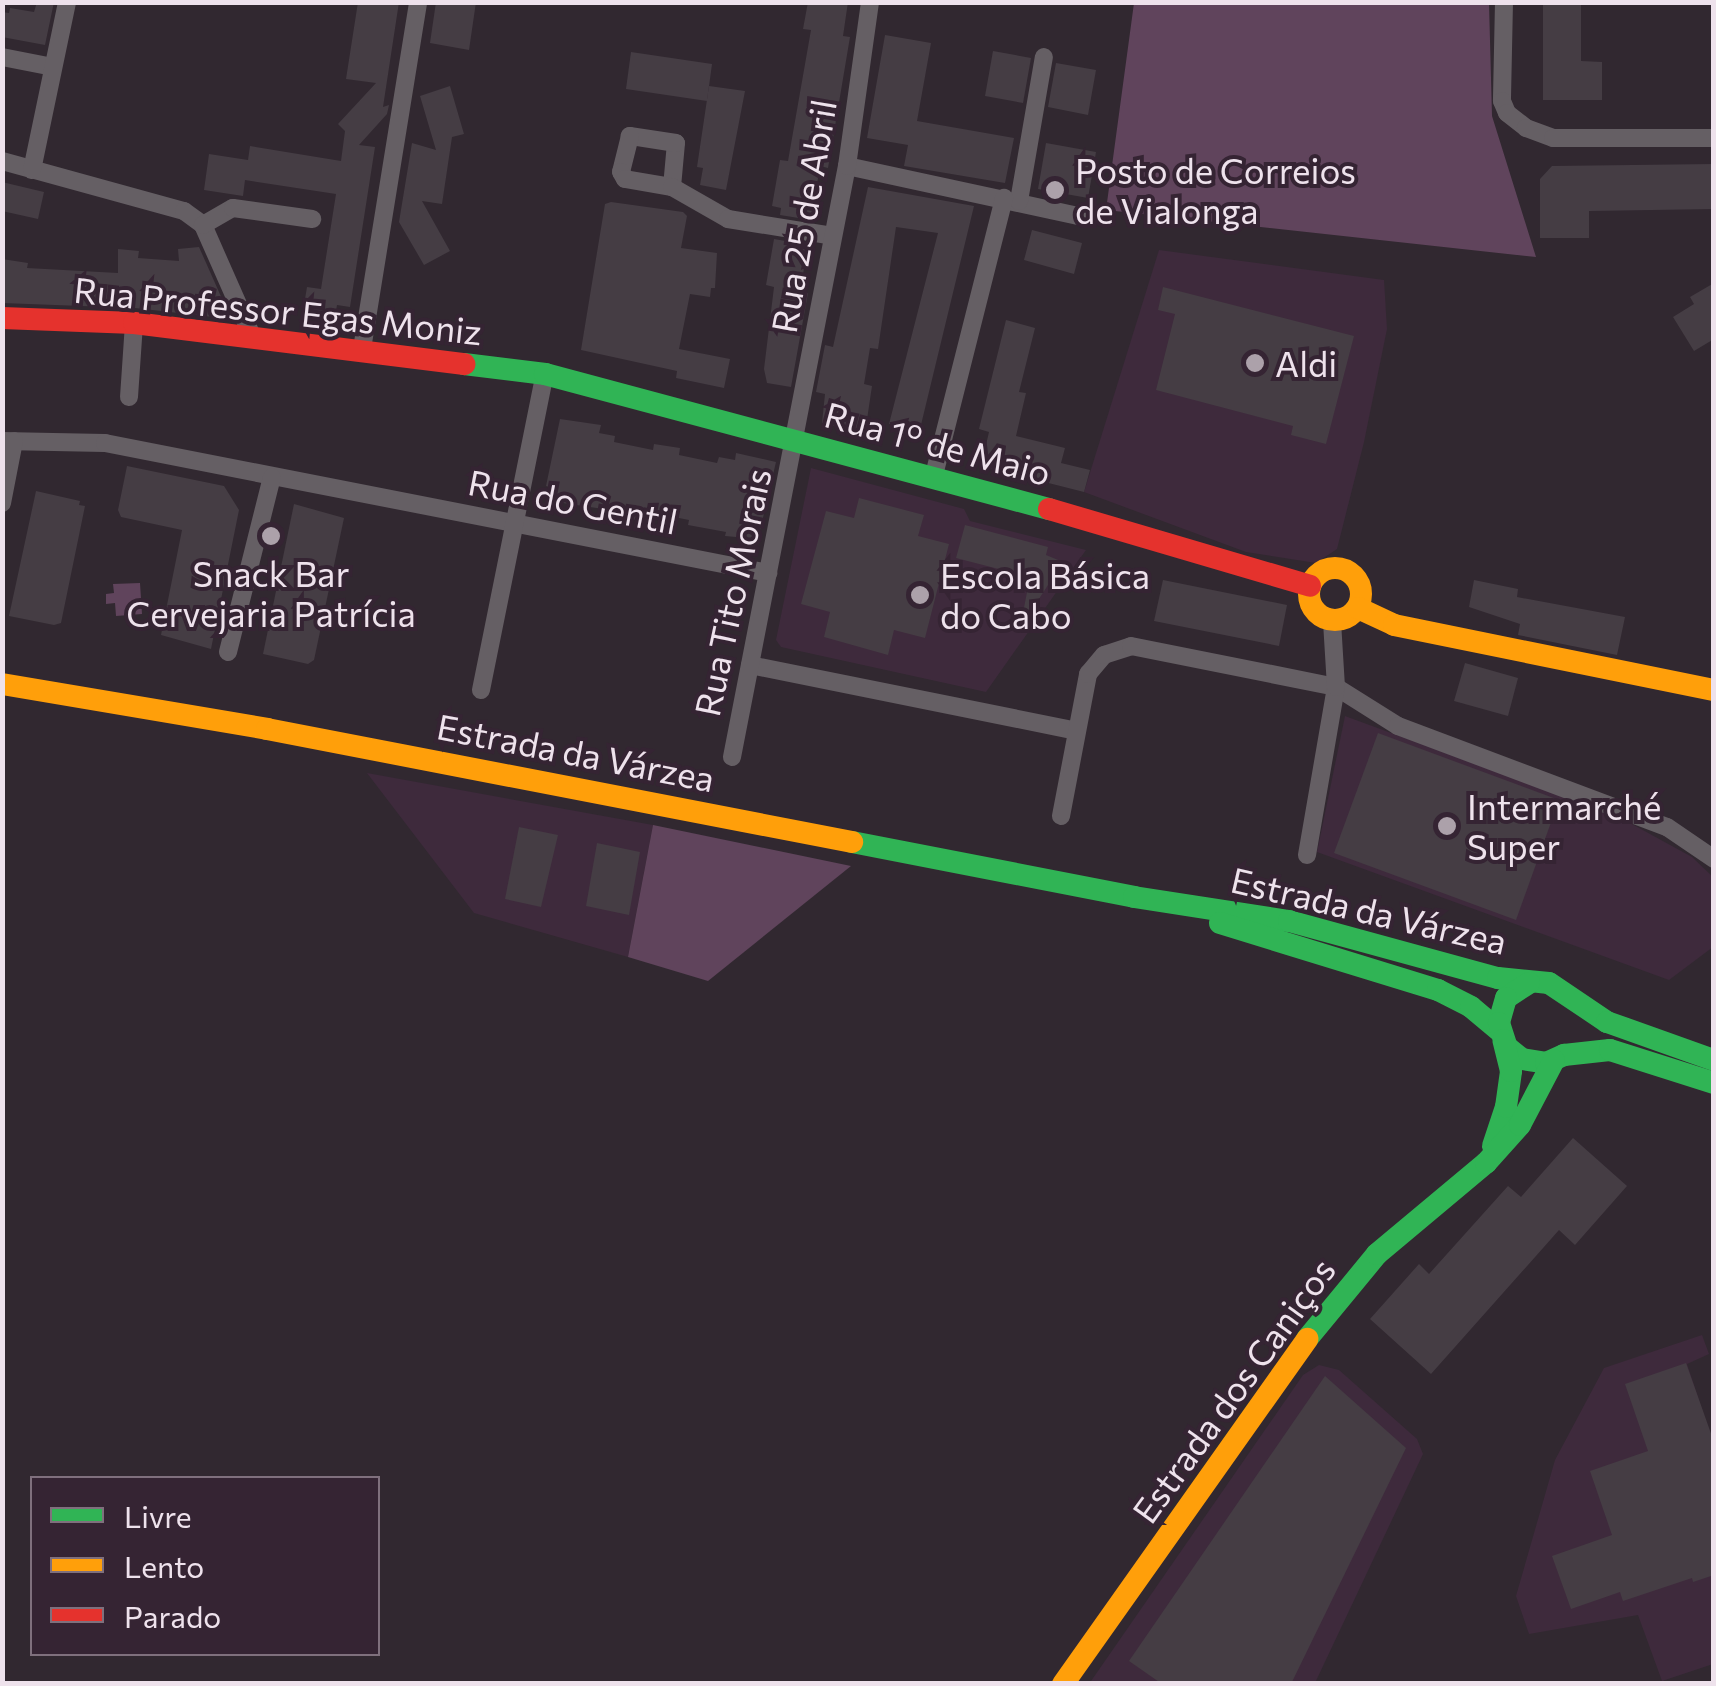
<!DOCTYPE html>
<meta charset="utf-8">
<style>
body{margin:0}
#map{position:relative;width:1716px;height:1686px;overflow:hidden;background:#312830;font-family:Commissioner,sans-serif}
div>[style]{position:absolute}
[style*='--x']{left:calc(var(--x)*1px);top:calc(var(--y)*1px);width:calc(var(--w)*1px);rotate:calc(var(--a)*1deg)}
.built>*{inset:0;background:#3e2a3c}
.green>*{inset:0;background:#60445c}
.building>*{inset:0;background:#453d44}
.street>*{height:18px;margin:-9px;padding:0 9px;transform-origin:9px;border-radius:9px;background:#655f64}
.fast>*{height:22px;margin:-11px;padding:0 11px;transform-origin:11px;border-radius:11px;background:#30b455}
.slow>*{height:22px;margin:-11px;padding:0 11px;transform-origin:11px;border-radius:11px;background:#ff9f0a}
.slow>.ring{margin:-11px;padding:0;box-sizing:content-box;background:none;border:22px solid #ff9f0a;border-radius:50%}
.jam>*{height:22px;margin:-11px;padding:0 11px;transform-origin:11px;border-radius:11px;background:#e5322d}
.dots>*{width:28px;height:28px;translate:-50% -50%;box-sizing:border-box;border:5px solid #352433;border-radius:50%}
span{translate:-50% -50%;white-space:nowrap;text-align:center;line-height:1.15;-webkit-text-stroke:8px #352433;paint-order:stroke}
.poi-label{font-size:35px;color:#eee2ec}
.left{translate:0 -50%;text-align:left}
.street-label{font-size:35px;color:#eee2ec}
.frame{position:absolute;inset:0;border:5px solid #eee2ec;pointer-events:none}
.legend{position:absolute;left:30px;top:1476px;width:350px;height:180px;box-sizing:border-box;background:#352433;border:2px solid #7f707d;margin:0;padding:12px 18px;list-style:none;font-size:30px;color:#eee2ec}
.legend li{display:flex;align-items:center;gap:20px;height:50px}
.legend b{width:50px;border:2px solid #7f707d}
</style>
<div id="map">
<div class="built">
<i style="clip-path:polygon(1159px 250px,1384px 280px,1387px 329px,1364px 442px,1337px 549px,1316px 563px,1246px 552px,1084px 492px)"></i>
<i style="clip-path:polygon(811px 468px,964px 509px,970px 521px,1086px 550px,986px 692px,781px 647px,776px 640px)"></i>
<i style="clip-path:polygon(1345px 716px,1619px 817px,1692px 857px,1713px 877px,1713px 947px,1669px 980px,1317px 852px)"></i>
<i style="clip-path:polygon(367px 773px,653px 825px,628px 957px,474px 913px)"></i>
<i style="clip-path:polygon(1702px 1335px,1709px 1354px,1687px 1364px,1713px 1442px,1713px 1664px,1662px 1681px,1638px 1615px,1529px 1634px,1516px 1596px,1555px 1460px,1604px 1368px)"></i>
<i style="clip-path:polygon(1319px 1365px,1339px 1370px,1417px 1439px,1423px 1454px,1315px 1683px,1089px 1684px,1303px 1375px)"></i>
</div>
<div class="green">
<i style="clip-path:polygon(1134px 3px,1489px 3px,1492px 116px,1536px 257px,1106px 210px)"></i>
<i style="clip-path:polygon(140px 583px,142px 614px,116px 616px,115px 603px,106px 604px,106px 594px,114px 593px,113px 584px)"></i>
<i style="clip-path:polygon(653px 825px,851px 866px,708px 981px,628px 957px)"></i>
</div>
<div class="building">
<i style="clip-path:polygon(37px 2px,54px 2px,45px 45px,2px 37px,2px 12px,9px 13px,10px 8px,34px 12px)"></i>
<i style="clip-path:polygon(358px 2px,399px 2px,383px 107px,389px 105px,387px 114px,359px 145px,375px 147px,350px 307px,337px 305px,334px 323px,302px 317px,307px 287px,321px 289px,336px 194px,245px 180px,243px 196px,204px 190px,209px 154px,248px 160px,250px 146px,341px 161px,345px 131px,338px 124px,376px 83px,346px 79px)"></i>
<i style="clip-path:polygon(436px 2px,476px 2px,469px 50px,430px 43px)"></i>
<i style="clip-path:polygon(808px 2px,848px 2px,843px 36px,850px 37px,828px 168px,820px 166px,811px 220px,780px 215px,781px 208px,772px 206px,780px 160px,788px 161px,811px 30px,803px 29px)"></i>
<i style="clip-path:polygon(1543px 2px,1581px 2px,1581px 61px,1602px 62px,1602px 100px,1543px 100px)"></i>
<i style="clip-path:polygon(885px 35px,931px 43px,917px 121px,1014px 138px,1005px 183px,904px 166px,908px 145px,867px 138px)"></i>
<i style="clip-path:polygon(993px 51px,1031px 58px,1023px 103px,985px 96px)"></i>
<i style="clip-path:polygon(631px 52px,712px 64px,707px 101px,626px 89px)"></i>
<i style="clip-path:polygon(1056px 63px,1096px 70px,1088px 115px,1048px 107px)"></i>
<i style="clip-path:polygon(450px 86px,464px 134px,452px 137px,442px 204px,422px 201px,450px 251px,424px 265px,399px 222px,412px 143px,436px 150px,420px 96px)"></i>
<i style="clip-path:polygon(709px 86px,745px 91px,726px 190px,700px 185px,703px 168px,697px 167px)"></i>
<i style="clip-path:polygon(1046px 143px,1096px 152px,1088px 198px,1038px 189px)"></i>
<i style="clip-path:polygon(1714px 164px,1714px 209px,1589px 211px,1589px 238px,1540px 238px,1540px 179px,1552px 166px)"></i>
<i style="clip-path:polygon(2px 182px,44px 192px,38px 219px,2px 211px)"></i>
<i style="clip-path:polygon(868px 187px,974px 206px,920px 429px,889px 424px,938px 233px,896px 227px,878px 349px,870px 348px,864px 384px,872px 386px,865px 433px,822px 423px,825px 394px,816px 392px,825px 345px,833px 347px)"></i>
<i style="clip-path:polygon(611px 202px,683px 212px,687px 216px,681px 248px,717px 253px,715px 288px,711px 288px,710px 297px,690px 294px,679px 349px,730px 359px,724px 388px,676px 378px,677px 371px,581px 350px,605px 204px)"></i>
<i style="clip-path:polygon(1032px 230px,1082px 243px,1074px 274px,1024px 260px)"></i>
<i style="clip-path:polygon(774px 239px,808px 245px,800px 292px,808px 293px,791px 387px,767px 383px,764px 369px,774px 287px,766px 285px)"></i>
<i style="clip-path:polygon(199px 247px,231px 319px,135px 308px,2px 303px,2px 259px,28px 263px,27px 268px,118px 273px,118px 249px,139px 251px,138px 258px,179px 261px,178px 249px)"></i>
<i style="clip-path:polygon(1714px 283px,1714px 339px,1694px 351px,1673px 317px,1694px 304px,1690px 297px)"></i>
<i style="clip-path:polygon(1163px 287px,1354px 336px,1326px 444px,1291px 435px,1293px 426px,1156px 390px,1175px 314px,1158px 310px)"></i>
<i style="clip-path:polygon(1006px 320px,1035px 328px,1019px 392px,1026px 393px,1016px 436px,1065px 448px,1061px 463px,1090px 470px,1084px 492px,981px 466px,989px 432px,979px 429px)"></i>
<i style="clip-path:polygon(560px 419px,601px 425px,599px 433px,615px 436px,614px 442px,653px 450px,654px 444px,680px 448px,679px 455px,717px 463px,719px 457px,735px 460px,736px 453px,776px 462px,758px 539px,725px 536px,726px 532px,688px 525px,689px 520px,654px 513px,652px 523px,616px 516px,617px 511px,556px 502px,557px 499px,547px 496px,549px 487px,546px 486px)"></i>
<i style="clip-path:polygon(127px 466px,224px 486px,239px 510px,211px 649px,161px 635px,182px 530px,121px 517px,118px 510px)"></i>
<i style="clip-path:polygon(36px 491px,80px 501px,79px 505px,85px 506px,61px 623px,54px 625px,9px 616px)"></i>
<i style="clip-path:polygon(859px 498px,924px 515px,918px 536px,949px 544px,925px 638px,894px 630px,888px 655px,824px 637px,830px 612px,801px 604px,826px 511px,854px 518px)"></i>
<i style="clip-path:polygon(294px 504px,344px 518px,314px 660px,308px 664px,263px 654px)"></i>
<i style="clip-path:polygon(965px 525px,1048px 547px,1046px 555px,1063px 562px,1020px 628px,1030px 577px,956px 558px)"></i>
<i style="clip-path:polygon(1163px 580px,1287px 605px,1279px 646px,1154px 621px)"></i>
<i style="clip-path:polygon(1474px 580px,1518px 589px,1517px 597px,1625px 617px,1617px 655px,1518px 635px,1520px 624px,1469px 607px)"></i>
<i style="clip-path:polygon(1465px 663px,1518px 678px,1508px 716px,1454px 701px)"></i>
<i style="clip-path:polygon(1378px 733px,1559px 800px,1516px 920px,1334px 853px)"></i>
<i style="clip-path:polygon(519px 827px,558px 835px,541px 907px,505px 899px)"></i>
<i style="clip-path:polygon(597px 843px,640px 852px,629px 915px,586px 906px)"></i>
<i style="clip-path:polygon(1573px 1138px,1627px 1186px,1575px 1245px,1559px 1230px,1431px 1374px,1370px 1319px,1419px 1264px,1429px 1274px,1508px 1186px,1521px 1197px)"></i>
<i style="clip-path:polygon(1686px 1363px,1714px 1442px,1714px 1575px,1693px 1582px,1692px 1578px,1623px 1601px,1620px 1592px,1571px 1609px,1552px 1556px,1612px 1535px,1590px 1471px,1648px 1451px,1625px 1384px)"></i>
<i style="clip-path:polygon(1325px 1376px,1406px 1448px,1291px 1684px,1162px 1684px,1129px 1661px)"></i>
</div>
<div class="street">
<i style="--x:1504;--y:2;--w:99;--a:91.2"></i>
<i style="--x:1502;--y:101;--w:13;--a:67"></i>
<i style="--x:1507;--y:113;--w:24;--a:38"></i>
<i style="--x:1526;--y:128;--w:29;--a:20"></i>
<i style="--x:1553;--y:138;--w:161;--a:0"></i>
<i style="--x:2;--y:57;--w:52;--a:11.1"></i>
<i style="--x:2;--y:161;--w:189;--a:15.4"></i>
<i style="--x:184;--y:211;--w:24;--a:36"></i>
<i style="--x:203;--y:225;--w:121;--a:66.2"></i>
<i style="--x:847;--y:166;--w:240;--a:12.2"></i>
<i style="--x:32;--y:170;--w:172;--a:-78.2"></i>
<i style="--x:672;--y:187;--w:44;--a:-84.8"></i>
<i style="--x:676;--y:143;--w:47;--a:-171.3"></i>
<i style="--x:630;--y:136;--w:37;--a:104"></i>
<i style="--x:621;--y:172;--w:8;--a:60"></i>
<i style="--x:625;--y:179;--w:48;--a:9.7"></i>
<i style="--x:672;--y:187;--w:64;--a:29.7"></i>
<i style="--x:728;--y:219;--w:106;--a:9.2"></i>
<i style="--x:1019;--y:201;--w:146;--a:-80.2"></i>
<i style="--x:203;--y:225;--w:34;--a:-30"></i>
<i style="--x:233;--y:208;--w:80;--a:7.9"></i>
<i style="--x:362;--y:349;--w:351;--a:-80.8"></i>
<i style="--x:129;--y:397;--w:74;--a:-86.1"></i>
<i style="--x:2;--y:441;--w:103;--a:1.1"></i>
<i style="--x:105;--y:443;--w:676;--a:11.09"></i>
<i style="--x:934;--y:475;--w:286;--a:-75.8"></i>
<i style="--x:2;--y:503;--w:63;--a:-79"></i>
<i style="--x:228;--y:652;--w:180;--a:-75.9"></i>
<i style="--x:750;--y:665;--w:333;--a:11.4"></i>
<i style="--x:481;--y:690;--w:322;--a:-78.6"></i>
<i style="--x:732;--y:757;--w:602;--a:-78.99"></i>
<i style="--x:847;--y:166;--w:166;--a:-82"></i>
<i style="--x:1061;--y:816;--w:145;--a:-79.2"></i>
<i style="--x:1088;--y:674;--w:25;--a:-50"></i>
<i style="--x:1104;--y:655;--w:28;--a:-18"></i>
<i style="--x:1131;--y:646;--w:209;--a:11.3"></i>
<i style="--x:1336;--y:687;--w:73;--a:32.2"></i>
<i style="--x:1398;--y:726;--w:287;--a:20.6"></i>
<i style="--x:1667;--y:827;--w:57;--a:34.2"></i>
<i style="--x:1307;--y:855;--w:170;--a:-80.2"></i>
<i style="--x:1336;--y:687;--w:66;--a:-93.5"></i>
</div>
<div class="fast">
<i style="--x:464;--y:364;--w:82;--a:7"></i>
<i style="--x:545;--y:374;--w:522;--a:15"></i>
<i style="--x:852;--y:842;--w:287;--a:11"></i>
<i style="--x:1134;--y:897;--w:157;--a:8.8"></i>
<i style="--x:1289;--y:921;--w:217;--a:15.3"></i>
<i style="--x:1498;--y:978;--w:51;--a:5.6"></i>
<i style="--x:1549;--y:983;--w:70;--a:33.9"></i>
<i style="--x:1607;--y:1022;--w:114;--a:19.6"></i>
<i style="--x:1220;--y:923;--w:228;--a:17.1"></i>
<i style="--x:1438;--y:990;--w:37;--a:27"></i>
<i style="--x:1471;--y:1007;--w:38;--a:40"></i>
<i style="--x:1529;--y:983;--w:27;--a:147"></i>
<i style="--x:1506;--y:998;--w:26;--a:106"></i>
<i style="--x:1499;--y:1023;--w:25;--a:72"></i>
<i style="--x:1507;--y:1047;--w:19;--a:39"></i>
<i style="--x:1522;--y:1059;--w:24;--a:9"></i>
<i style="--x:1546;--y:1063;--w:20;--a:-24"></i>
<i style="--x:1564;--y:1055;--w:46;--a:-6.2"></i>
<i style="--x:1610;--y:1050;--w:109;--a:17.6"></i>
<i style="--x:1493;--y:1146;--w:41;--a:-71.6"></i>
<i style="--x:1506;--y:1107;--w:36;--a:-82"></i>
<i style="--x:1511;--y:1071;--w:32;--a:-104"></i>
<i style="--x:1307;--y:1339;--w:110;--a:-50.5"></i>
<i style="--x:1377;--y:1254;--w:142;--a:-39.9"></i>
<i style="--x:1486;--y:1163;--w:51;--a:-48.2"></i>
<i style="--x:1520;--y:1125;--w:73;--a:-62.4"></i>
</div>
<div class="slow">
<i class="ring" style="left:1309px;top:568px;width:30px;height:30px"></i>
<i style="--x:1358;--y:608;--w:40;--a:25"></i>
<i style="--x:1394;--y:625;--w:327;--a:11.5"></i>
<i style="--x:2;--y:684;--w:269;--a:9.6"></i>
<i style="--x:267;--y:729;--w:596;--a:10.93"></i>
<i style="--x:1063;--y:1684;--w:423;--a:-54.7"></i>
</div>
<div class="jam">
<i style="--x:2;--y:318;--w:132;--a:2.2"></i>
<i style="--x:134;--y:323;--w:333;--a:7.1"></i>
<i style="--x:1049;--y:509;--w:272;--a:16.4"></i>
</div>
<div class="dots">
<i style="left:1055px;top:190px;background:#aca1aa"></i>
<i style="left:1255px;top:363px;background:#aca1aa"></i>
<i style="left:271px;top:536px;background:#aca1aa"></i>
<i style="left:920px;top:595px;background:#aca1aa"></i>
<i style="left:1447px;top:826px;background:#aca1aa"></i>
</div>
<div class="poi-label">
<span class="left" style="left:1075px;top:190px">Posto de Correios<br>de Vialonga</span>
<span class="left" style="left:1275px;top:363px">Aldi</span>
<span style="left:271px;top:593px">Snack Bar<br>Cervejaria Patrícia</span>
<span class="left" style="left:940px;top:595px">Escola Básica<br>do Cabo</span>
<span class="left" style="left:1467px;top:826px">Intermarché<br>Super</span>
</div>
<div class="street-label">
<span style="left:803px;top:216px;rotate:-80deg">Rua 25 de Abril</span>
<span style="left:278px;top:310px;rotate:6deg">Rua Professor Egas Moniz</span>
<span style="left:938px;top:443px;rotate:15deg">Rua 1º de Maio</span>
<span style="left:573px;top:501px;rotate:11deg">Rua do Gentil</span>
<span style="left:732px;top:592px;rotate:-78deg">Rua Tito Morais</span>
<span style="left:576px;top:752px;rotate:11deg">Estrada da Várzea</span>
<span style="left:1369px;top:910px;rotate:13deg">Estrada da Várzea</span>
<span style="left:1233px;top:1390px;rotate:-54deg">Estrada dos Caniços</span>
</div>
<div class="frame"></div>
<ul class="legend">
<li><b style="height:12px;background:#30b455"></b>Livre</li>
<li><b style="height:12px;background:#ff9f0a"></b>Lento</li>
<li><b style="height:12px;background:#e5322d"></b>Parado</li>
</ul>
</div>
